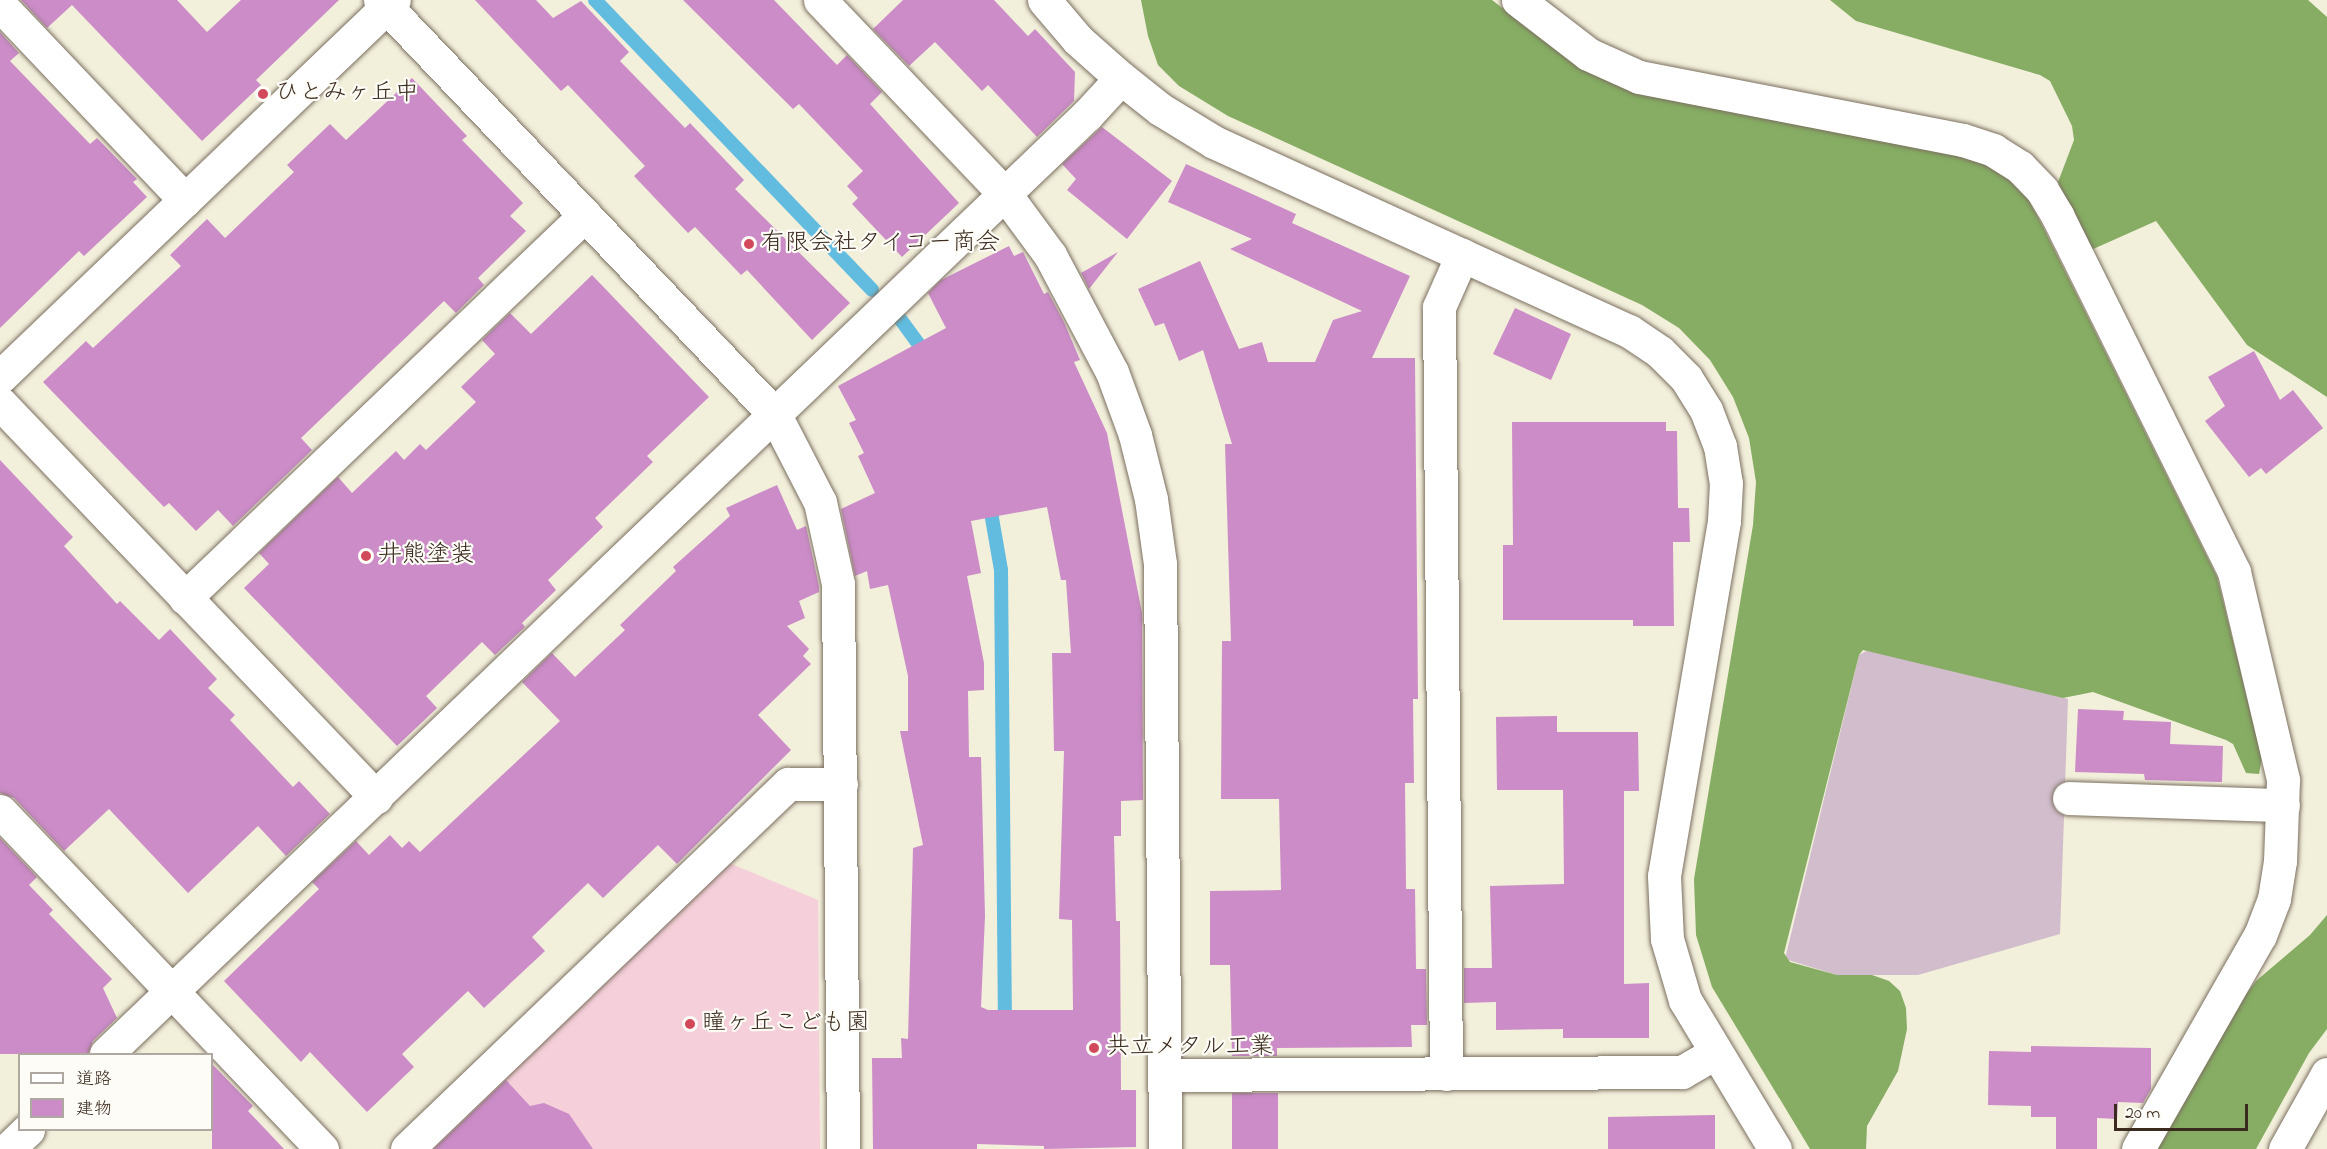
<!DOCTYPE html>
<meta charset="utf-8">
<style>
body{margin:0}
#map{position:relative;width:2327px;height:1149px;overflow:hidden;background:#f2efdb;font-family:"Indie Flower","Klee One",sans-serif}
div>[style]{position:absolute}
[style*='--x']{left:calc(var(--x)*1px);top:calc(var(--y)*1px);width:calc(var(--w)*1px);rotate:calc(var(--a)*1deg)}
.built>*{inset:0;background:#f5cfd9}
.industrial>*{inset:0;background:#d1bdcb}
.forest>*{inset:0;background:#86ad63}
.stream>*{height:14px;margin:-7px;padding:0 7px;transform-origin:7px;border-radius:7px;background:#61bcdf}
.building>*{inset:0;background:#cb8cc7}
.roads{filter:drop-shadow(0 0 2px #7b6f60) drop-shadow(0 0 2px #7b6f60)}
.minor>*{height:33px;margin:-16.5px;padding:0 16.5px;transform-origin:16.5px;border-radius:16.5px;background:#fff}
.dots>*{width:16px;height:16px;translate:-50% -50%;box-sizing:border-box;border:3px solid #fdfcf7;border-radius:50%}
span{translate:-50% -50%;white-space:nowrap;text-align:center;line-height:1.15;-webkit-text-stroke:4.5px #fdfcf7;paint-order:stroke}
.poi-label{font-size:24px;color:#3b2a1e}
.left{translate:0 -50%;text-align:left}
.legend{position:absolute;left:18px;top:1053px;width:195px;height:78px;box-sizing:border-box;background:#fdfcf7;border:2px solid #afa8a0;margin:0;padding:8px 10px;list-style:none;font-size:18px;color:#3b2a1e}
.legend li{display:flex;align-items:center;gap:12px;height:30px}
.legend b{width:30px;border:2px solid #afa8a0}
.scale{position:absolute;left:2114px;top:1104px;width:134px;height:27px;box-sizing:border-box;border:3px solid #3b2a1e;border-top:0;padding-left:8px;font-size:18px;line-height:21px;white-space:nowrap;color:#3b2a1e;-webkit-text-stroke:4px #fdfcf7;paint-order:stroke}
</style>
<div id="map">
<div class="built">
<i style="clip-path:polygon(729px 863px,818px 900px,820px 1149px,431px 1149px)"></i>
</div>
<div class="industrial">
<i style="clip-path:polygon(1870px 649px,2068px 699px,2060px 934px,1918px 975px,1837px 975px,1785px 959px,1859px 655px)"></i>
</div>
<div class="forest">
<i style="clip-path:polygon(1141px 0,1492px 0,1579px 67px,1635px 93px,1959px 156px,1986px 165px,2009px 180px,2028px 199px,2042px 225px,2217px 577px,2262px 758px,2259px 774px,2246px 773px,2233px 744px,2226px 740px,2093px 692px,2063px 698px,1863px 650px,1859px 655px,1784px 953px,1790px 962px,1837px 975px,1872px 975px,1889px 981px,1900px 991px,1906px 1008px,1907px 1029px,1898px 1071px,1867px 1126px,1866px 1149px,1810px 1149px,1712px 987px,1696px 935px,1694px 879px,1753px 525px,1756px 482px,1749px 438px,1733px 397px,1710px 360px,1679px 328px,1642px 305px,1228px 116px,1179px 86px,1158px 65px,1148px 36px)"></i>
<i style="clip-path:polygon(1830px 0,2308px 0,2327px 17px,2327px 397px,2247px 345px,2156px 221px,2091px 250px,2058px 182px,2074px 140px,2072px 126px,2050px 81px,2040px 75px,1856px 21px)"></i>
<i style="clip-path:polygon(2327px 915px,2327px 1029px,2309px 1053px,2256px 1149px,2157px 1149px,2244px 997px,2256px 981px,2310px 935px)"></i>
</div>
<div class="stream">
<i style="--x:595;--y:0;--w:401;--a:46.3"></i>
<i style="--x:901;--y:320;--w:46;--a:53.9"></i>
<i style="--x:989;--y:501;--w:70;--a:80.1"></i>
<i style="--x:1001;--y:570;--w:457;--a:89.5"></i>
</div>
<div class="building">
<i style="clip-path:polygon(21px 0,177px 0,207px 32px,241px 0,339px 0,256px 80px,261px 85px,202px 141px,72px 5px,47px 28px)"></i>
<i style="clip-path:polygon(475px 0,536px 0,553px 18px,581px 1px,629px 52px,620px 61px,685px 128px,690px 123px,744px 180px,735px 189px,850px 303px,812px 340px,747px 270px,741px 275px,695px 227px,688px 233px,634px 176px,645px 166px,568px 85px,561px 91px)"></i>
<i style="clip-path:polygon(683px 0,774px 0,837px 65px,847px 55px,882px 92px,870px 104px,959px 203px,902px 257px,852px 204px,858px 198px,847px 186px,863px 171px,799px 104px,793px 109px)"></i>
<i style="clip-path:polygon(903px 0,994px 0,1028px 36px,1035px 29px,1075px 72px,1074px 101px,1037px 137px,988px 85px,982px 91px,935px 42px,909px 66px,873px 29px)"></i>
<i style="clip-path:polygon(0 32px,19px 53px,10px 61px,90px 144px,97px 138px,137px 179px,133px 182px,147px 197px,84px 256px,79px 251px,0 328px)"></i>
<i style="clip-path:polygon(412px 78px,467px 136px,462px 140px,523px 203px,510px 216px,526px 231px,478px 278px,484px 285px,456px 313px,444px 301px,301px 438px,312px 450px,233px 526px,218px 510px,196px 531px,169px 503px,164px 507px,43px 382px,86px 341px,93px 348px,181px 266px,170px 255px,207px 219px,225px 238px,294px 172px,287px 165px,330px 124px,346px 140px)"></i>
<i style="clip-path:polygon(1102px 127px,1172px 181px,1127px 239px,1067px 190px,1076px 179px,1062px 164px)"></i>
<i style="clip-path:polygon(1186px 164px,1296px 214px,1292px 223px,1410px 276px,1372px 358px,1415px 358px,1418px 699px,1413px 699px,1414px 783px,1405px 783px,1406px 889px,1415px 889px,1416px 969px,1426px 969px,1427px 1025px,1411px 1025px,1412px 1047px,1277px 1048px,1277px 1056px,1232px 1056px,1230px 965px,1210px 965px,1210px 891px,1281px 890px,1279px 799px,1221px 799px,1222px 641px,1231px 641px,1225px 444px,1232px 444px,1203px 350px,1179px 361px,1164px 323px,1155px 326px,1138px 289px,1200px 261px,1239px 349px,1262px 342px,1268px 362px,1315px 362px,1333px 320px,1362px 311px,1230px 249px,1252px 239px,1168px 202px)"></i>
<i style="clip-path:polygon(evenodd,1009px 246px,1014px 256px,1023px 252px,1044px 294px,1048px 292px,1064px 322px,1080px 360px,1074px 362px,1107px 433px,1142px 613px,1143px 800px,1121px 801px,1121px 836px,1114px 836px,1116px 921px,1120px 921px,1121px 1090px,1136px 1090px,1136px 1147px,1044px 1149px,1044px 1146px,977px 1144px,977px 1149px,873px 1149px,872px 1058px,902px 1058px,901px 1038px,908px 1039px,913px 848px,923px 845px,900px 731px,908px 731px,908px 676px,888px 585px,870px 589px,867px 571px,855px 576px,841px 509px,875px 493px,858px 456px,864px 453px,849px 423px,856px 420px,838px 386px,946px 328px,928px 293px,941px 280px,1009px 246px,1047px 507px,1061px 580px,1066px 580px,1071px 653px,1052px 653px,1054px 751px,1064px 751px,1059px 919px,1072px 920px,1073px 1010px,988px 1010px,981px 1007px,985px 916px,981px 757px,969px 757px,968px 691px,984px 690px,984px 663px,967px 576px,981px 573px,971px 521px,1047px 507px)"></i>
<i style="clip-path:polygon(1118px 252px,1089px 289px,1081px 273px)"></i>
<i style="clip-path:polygon(592px 275px,709px 397px,647px 456px,653px 462px,595px 518px,603px 527px,548px 580px,556px 590px,522px 623px,525px 627px,495px 655px,482px 642px,426px 696px,437px 708px,397px 746px,244px 588px,269px 564px,259px 553px,338px 477px,352px 493px,396px 451px,404px 460px,420px 444px,426px 450px,476px 402px,461px 387px,495px 354px,482px 340px,510px 313px,531px 334px)"></i>
<i style="clip-path:polygon(1515px 308px,1571px 334px,1551px 380px,1493px 354px)"></i>
<i style="clip-path:polygon(2254px 351px,2280px 400px,2293px 390px,2323px 428px,2266px 474px,2261px 468px,2249px 477px,2205px 421px,2225px 406px,2208px 377px)"></i>
<i style="clip-path:polygon(1512px 422px,1666px 422px,1666px 431px,1677px 431px,1678px 508px,1689px 508px,1690px 542px,1673px 542px,1674px 626px,1633px 626px,1633px 620px,1503px 620px,1503px 545px,1513px 545px)"></i>
<i style="clip-path:polygon(0 460px,73px 537px,64px 546px,117px 604px,120px 601px,159px 640px,170px 629px,217px 679px,208px 688px,235px 715px,230px 720px,293px 787px,299px 781px,330px 814px,286px 856px,258px 826px,188px 893px,109px 809px,64px 851px,14px 798px,0 793px)"></i>
<i style="clip-path:polygon(777px 485px,797px 530px,806px 526px,819px 586px,819px 592px,799px 601px,805px 618px,787px 626px,809px 649px,803px 656px,811px 664px,758px 715px,791px 750px,677px 864px,658px 845px,603px 898px,588px 883px,532px 937px,545px 951px,484px 1008px,468px 991px,402px 1054px,414px 1067px,367px 1112px,310px 1052px,301px 1062px,224px 981px,319px 889px,312px 882px,356px 841px,369px 855px,390px 835px,402px 848px,409px 841px,420px 852px,560px 721px,522px 682px,552px 653px,575px 677px,625px 630px,620px 625px,676px 571px,673px 567px,730px 516px,726px 508px)"></i>
<i style="clip-path:polygon(2078px 709px,2124px 711px,2123px 720px,2171px 722px,2170px 744px,2223px 746px,2222px 782px,2145px 780px,2144px 774px,2075px 772px)"></i>
<i style="clip-path:polygon(1557px 716px,1557px 732px,1638px 732px,1639px 791px,1624px 791px,1624px 984px,1649px 983px,1649px 1038px,1563px 1038px,1563px 1029px,1496px 1030px,1496px 1002px,1464px 1003px,1464px 968px,1492px 968px,1490px 886px,1564px 884px,1563px 790px,1497px 790px,1496px 717px)"></i>
<i style="clip-path:polygon(0 838px,37px 877px,29px 885px,53px 910px,49px 914px,112px 979px,103px 988px,117px 1018px,93px 1041px,88px 1054px,0 1054px)"></i>
<i style="clip-path:polygon(2031px 1046px,2151px 1048px,2151px 1089px,2143px 1103px,2118px 1102px,2117px 1119px,2097px 1118px,2097px 1149px,2056px 1149px,2056px 1117px,2031px 1117px,2031px 1106px,1988px 1105px,1989px 1051px,2031px 1052px)"></i>
<i style="clip-path:polygon(212px 1064px,253px 1106px,248px 1111px,284px 1149px,212px 1149px)"></i>
<i style="clip-path:polygon(506px 1080px,530px 1106px,544px 1103px,569px 1114px,593px 1149px,434px 1149px)"></i>
<i style="clip-path:polygon(1232px 1093px,1278px 1093px,1278px 1149px,1232px 1149px)"></i>
<i style="clip-path:polygon(1715px 1115px,1715px 1149px,1608px 1149px,1608px 1117px)"></i>
</div>
<div class="roads">
<div class="minor">
<i style="--x:380;--y:0;--w:573;--a:46.41"></i>
<i style="--x:775;--y:415;--w:98;--a:62.7"></i>
<i style="--x:820;--y:502;--w:84;--a:77.6"></i>
<i style="--x:838;--y:584;--w:565;--a:89.49"></i>
<i style="--x:820;--y:0;--w:268;--a:46.4"></i>
<i style="--x:1005;--y:194;--w:76;--a:53.6"></i>
<i style="--x:1050;--y:255;--w:132;--a:62.1"></i>
<i style="--x:1112;--y:372;--w:67;--a:69.9"></i>
<i style="--x:1135;--y:435;--w:66;--a:76"></i>
<i style="--x:1151;--y:499;--w:66;--a:82.1"></i>
<i style="--x:1160;--y:564;--w:585;--a:89.51"></i>
<i style="--x:1044;--y:0;--w:52;--a:49.6"></i>
<i style="--x:1078;--y:40;--w:57;--a:41.5"></i>
<i style="--x:1121;--y:78;--w:50;--a:38.5"></i>
<i style="--x:1160;--y:109;--w:63;--a:31.4"></i>
<i style="--x:1214;--y:142;--w:456;--a:24.5"></i>
<i style="--x:1629;--y:331;--w:37;--a:34"></i>
<i style="--x:1660;--y:352;--w:37;--a:45"></i>
<i style="--x:1686;--y:378;--w:38;--a:58"></i>
<i style="--x:1706;--y:410;--w:39;--a:69"></i>
<i style="--x:1720;--y:446;--w:37;--a:81"></i>
<i style="--x:1726;--y:483;--w:38;--a:93"></i>
<i style="--x:1724;--y:521;--w:360;--a:99.6"></i>
<i style="--x:1664;--y:876;--w:63;--a:87.3"></i>
<i style="--x:1667;--y:939;--w:64;--a:73.6"></i>
<i style="--x:1685;--y:1000;--w:174;--a:58.9"></i>
<i style="--x:1518;--y:0;--w:88;--a:37.6"></i>
<i style="--x:1588;--y:54;--w:56;--a:24.3"></i>
<i style="--x:1639;--y:77;--w:330;--a:11"></i>
<i style="--x:1963;--y:140;--w:32;--a:18"></i>
<i style="--x:1993;--y:150;--w:32;--a:32"></i>
<i style="--x:2020;--y:167;--w:32;--a:46"></i>
<i style="--x:2042;--y:190;--w:31;--a:59"></i>
<i style="--x:2058;--y:217;--w:396;--a:63.6"></i>
<i style="--x:2234;--y:572;--w:214;--a:76.7"></i>
<i style="--x:2283;--y:780;--w:81;--a:92.1"></i>
<i style="--x:2280;--y:861;--w:38;--a:99"></i>
<i style="--x:2274;--y:899;--w:39;--a:111"></i>
<i style="--x:2260;--y:935;--w:246;--a:119.7"></i>
<i style="--x:0;--y:5;--w:269;--a:46.5"></i>
<i style="--x:0;--y:377;--w:545;--a:-43.74"></i>
<i style="--x:0;--y:403;--w:545;--a:46.34"></i>
<i style="--x:185;--y:598;--w:554;--a:-43.76"></i>
<i style="--x:2069;--y:798;--w:214;--a:1.9"></i>
<i style="--x:0;--y:811;--w:467;--a:46.4"></i>
<i style="--x:106;--y:1054;--w:1358;--a:-43.75"></i>
<i style="--x:1087;--y:115;--w:50;--a:-47.4"></i>
<i style="--x:1446;--y:1074;--w:767;--a:-90.52"></i>
<i style="--x:1439;--y:307;--w:57;--a:-66.1"></i>
<i style="--x:1165;--y:1075;--w:517;--a:-0.33"></i>
<i style="--x:1682;--y:1072;--w:39;--a:-30"></i>
<i style="--x:8;--y:1149;--w:28;--a:-44"></i>
<i style="--x:407;--y:1149;--w:528;--a:-43.77"></i>
<i style="--x:788;--y:784;--w:53;--a:0"></i>
<i style="--x:2285;--y:1149;--w:86;--a:-60.8"></i>
</div>
</div>
<div class="dots">
<i style="left:263px;top:94px;background:#d1495b"></i>
<i style="left:749px;top:244px;background:#d1495b"></i>
<i style="left:366px;top:556px;background:#d1495b"></i>
<i style="left:690px;top:1024px;background:#d1495b"></i>
<i style="left:1094px;top:1048px;background:#d1495b"></i>
</div>
<div class="poi-label">
<span class="left" style="left:275px;top:94px">ひとみヶ丘中</span>
<span class="left" style="left:761px;top:244px">有限会社タイコー商会</span>
<span class="left" style="left:378px;top:556px">井熊塗装</span>
<span class="left" style="left:702px;top:1024px">瞳ヶ丘こども園</span>
<span class="left" style="left:1106px;top:1048px">共立メタル工業</span>
</div>
<ul class="legend">
<li><b style="height:8px;background:#fff"></b>道路</li>
<li><b style="height:16px;background:#cb8cc7"></b>建物</li>
</ul>
<div class="scale">20 m</div>
</div>
